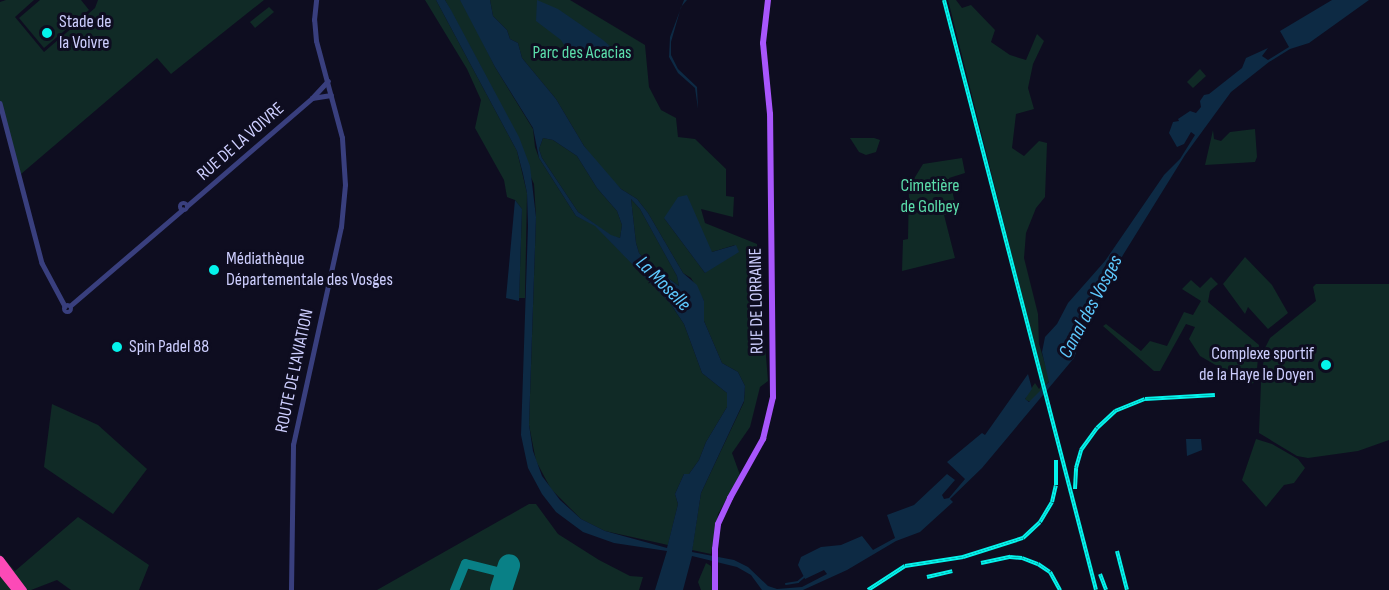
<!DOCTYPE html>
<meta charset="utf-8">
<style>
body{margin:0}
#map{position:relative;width:1389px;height:590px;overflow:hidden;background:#0e0d20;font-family:"Sofia Sans Condensed",sans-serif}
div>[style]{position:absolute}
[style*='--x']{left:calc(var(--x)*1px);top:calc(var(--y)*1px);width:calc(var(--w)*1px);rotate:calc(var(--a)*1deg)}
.green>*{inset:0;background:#102a26}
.water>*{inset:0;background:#0d2a44}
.stream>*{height:1.5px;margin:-0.75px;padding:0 0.75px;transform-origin:0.75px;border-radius:0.75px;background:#0d2a44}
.taxiway>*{height:9px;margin:-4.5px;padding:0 4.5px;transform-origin:4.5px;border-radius:4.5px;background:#098086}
.runway>*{height:22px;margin:-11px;padding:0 11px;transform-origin:11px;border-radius:11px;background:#098086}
.minor>*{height:4.5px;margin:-2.25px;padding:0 2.25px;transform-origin:2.25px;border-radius:2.25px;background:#393f7e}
.minor>.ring{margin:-2.25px;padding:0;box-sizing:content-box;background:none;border:4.5px solid #393f7e;border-radius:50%}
.major>*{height:6px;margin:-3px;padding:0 3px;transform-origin:3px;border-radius:3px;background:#a856fc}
.highway>*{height:8px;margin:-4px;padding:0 4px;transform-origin:4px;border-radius:4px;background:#fc4ab7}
.rail>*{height:4px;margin-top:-2px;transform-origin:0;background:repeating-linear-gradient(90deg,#0e0d20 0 4.5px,#04f3eb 0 9px);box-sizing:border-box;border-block:2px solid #04f3eb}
.dots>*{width:16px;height:16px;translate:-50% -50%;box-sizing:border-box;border:3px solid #0e0d20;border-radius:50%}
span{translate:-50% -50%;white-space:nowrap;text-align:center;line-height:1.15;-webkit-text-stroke:6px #0e0d20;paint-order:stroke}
.poi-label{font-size:18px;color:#cdcefe}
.left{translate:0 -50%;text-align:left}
.right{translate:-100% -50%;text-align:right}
.park-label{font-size:18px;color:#5bddab}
.street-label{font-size:18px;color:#cdcefe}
.water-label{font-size:20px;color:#5dc8fc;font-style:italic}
</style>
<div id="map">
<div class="green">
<i style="clip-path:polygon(6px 0,34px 0,15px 17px,44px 52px,95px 8px,98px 0,264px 0,171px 74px,157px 58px,21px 174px,0 103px,0 2px)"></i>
<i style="clip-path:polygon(40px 0,81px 0,89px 10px,44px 48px,19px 18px)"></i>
<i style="clip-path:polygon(425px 0,436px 0,517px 151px,527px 193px,525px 298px,519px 298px,522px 209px,515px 200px,507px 197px,504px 180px,475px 128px,481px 100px,467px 69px)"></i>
<i style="clip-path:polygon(445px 0,460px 0,464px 4px,495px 67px,533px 129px,535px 147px,539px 158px,576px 216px,595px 225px,670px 303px,684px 324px,702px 373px,727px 393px,727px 407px,706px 442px,699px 460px,689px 474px,684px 474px,675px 494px,678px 504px,668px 545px,605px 531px,581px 519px,551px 489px,536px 461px,529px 425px,536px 217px,534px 184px,481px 67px)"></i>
<i style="clip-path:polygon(evenodd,490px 0,570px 0,645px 45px,649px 87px,661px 110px,676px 118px,678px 137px,695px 139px,726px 169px,726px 196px,734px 197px,733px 217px,701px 209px,705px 223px,757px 244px,768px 381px,760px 387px,750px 427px,732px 453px,740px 475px,718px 514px,711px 554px,692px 550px,701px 493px,744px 402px,745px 386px,738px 372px,722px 363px,704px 321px,704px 301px,691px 278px,683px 273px,648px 213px,637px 199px,621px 189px,604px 172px,584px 146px,556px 99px,522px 58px,518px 43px,510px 39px,507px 30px,493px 16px,490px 0,664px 218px,712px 252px,735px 245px,705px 273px,664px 218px)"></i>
<i style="clip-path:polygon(948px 0,956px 0,962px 8px,971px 5px,995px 30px,991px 42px,1010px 55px,1026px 60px,1037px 34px,1044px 41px,1033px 64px,1028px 88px,1034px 109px,1016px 114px,1012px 148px,1024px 156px,1039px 141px,1047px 143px,1045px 197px,1036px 208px,1026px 233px,1024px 258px,1038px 314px,1039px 344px,1050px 380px,1032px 402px,1025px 400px,1026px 396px,1035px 383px,1039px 389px,1044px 383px)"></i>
<i style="clip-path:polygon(269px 7px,274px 12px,255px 28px,250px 22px)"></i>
<i style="clip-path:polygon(1200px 69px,1206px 76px,1193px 88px,1187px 82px)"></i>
<i style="clip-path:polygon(1213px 130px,1214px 139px,1221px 141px,1230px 132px,1255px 129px,1257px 157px,1255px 162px,1205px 165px)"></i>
<i style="clip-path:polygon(543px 138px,553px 140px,577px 156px,597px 188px,617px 211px,622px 225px,620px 238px,611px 236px,578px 212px,542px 158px,539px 149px)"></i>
<i style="clip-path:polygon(850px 138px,874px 138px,880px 140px,876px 152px,866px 155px,859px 152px)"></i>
<i style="clip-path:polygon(962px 158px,965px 173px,949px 178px,957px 211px,944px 215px,955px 258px,902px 271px,903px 240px,908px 239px,909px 187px,923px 164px)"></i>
<i style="clip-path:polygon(631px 199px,640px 209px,677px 276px,679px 286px,650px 265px,639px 253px,636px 243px)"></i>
<i style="clip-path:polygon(1245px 257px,1272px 285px,1288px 313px,1268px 329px,1248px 307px,1245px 314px,1223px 284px)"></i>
<i style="clip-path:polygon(1211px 277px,1218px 284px,1210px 291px,1208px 302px,1259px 345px,1256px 381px,1250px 385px,1200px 356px,1189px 339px,1195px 327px,1186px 324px,1160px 371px,1154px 371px,1103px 326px,1106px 324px,1141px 351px,1150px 341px,1167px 346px,1184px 312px,1193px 315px,1201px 301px,1182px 289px,1191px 280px,1200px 288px)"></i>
<i style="clip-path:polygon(1316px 284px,1389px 284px,1389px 440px,1358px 451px,1308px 458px,1297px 456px,1259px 433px,1261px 383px,1265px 348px,1270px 338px,1316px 301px,1313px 287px)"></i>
<i style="clip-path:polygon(52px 404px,98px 425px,147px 469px,113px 514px,44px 467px)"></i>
<i style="clip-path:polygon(1256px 439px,1272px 444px,1298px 459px,1305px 468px,1294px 483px,1284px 485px,1266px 507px,1242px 480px)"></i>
<i style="clip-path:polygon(529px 504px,536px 504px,558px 534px,599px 560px,630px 576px,643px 577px,639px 590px,377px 590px)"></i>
<i style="clip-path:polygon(78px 517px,149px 565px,139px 590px,71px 590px,57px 580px,31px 590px,0 590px,0 554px,15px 571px)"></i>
<i style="clip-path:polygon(706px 563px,711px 566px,713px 590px,701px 590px,698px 582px)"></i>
</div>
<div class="water">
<i style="clip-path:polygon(evenodd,436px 0,445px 0,451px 10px,519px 137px,530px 166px,536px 217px,529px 425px,533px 451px,542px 476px,560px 500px,581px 519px,605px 531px,667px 548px,678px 504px,675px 494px,684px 474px,689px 474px,699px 460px,706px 442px,727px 407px,727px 393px,702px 373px,684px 324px,670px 303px,595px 226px,576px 216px,539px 158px,533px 128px,495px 67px,460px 0,490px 0,493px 16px,507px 30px,510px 39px,518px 43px,522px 58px,556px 99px,584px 146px,621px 189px,637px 199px,648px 213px,683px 273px,697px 285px,704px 301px,704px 321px,722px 363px,738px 372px,745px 386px,744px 401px,701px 493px,692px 552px,734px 560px,748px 567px,768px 586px,777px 589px,802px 587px,827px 574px,824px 570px,805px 579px,798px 565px,801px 557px,821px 547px,841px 545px,862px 536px,873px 550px,895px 538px,887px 515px,914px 505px,947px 474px,955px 480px,942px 495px,944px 499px,949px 498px,965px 479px,947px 462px,982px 433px,985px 435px,1028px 374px,1032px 389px,1025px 399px,1029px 402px,1049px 382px,1042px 352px,1045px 337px,1057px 324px,1068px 303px,1105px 261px,1164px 175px,1180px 159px,1195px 135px,1191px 132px,1184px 144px,1177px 147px,1169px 133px,1173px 122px,1179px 121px,1178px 119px,1190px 111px,1196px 113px,1201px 107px,1200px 101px,1204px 95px,1209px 94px,1242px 68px,1246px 58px,1268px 48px,1262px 56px,1268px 60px,1289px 47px,1280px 31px,1332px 0,1369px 0,1309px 43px,1290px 49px,1269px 62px,1231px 92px,1185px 155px,1123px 255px,1091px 313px,1074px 358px,982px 468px,950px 499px,953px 502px,920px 532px,896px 541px,847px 570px,803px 590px,762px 590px,751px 575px,737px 567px,692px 556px,683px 590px,655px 590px,667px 551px,614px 543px,583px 532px,556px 512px,542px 494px,528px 468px,521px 435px,528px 226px,527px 193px,523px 174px,517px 151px,436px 0,543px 138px,553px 140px,577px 156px,597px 188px,617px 211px,622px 225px,620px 238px,611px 235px,578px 212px,542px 158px,539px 149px,543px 138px,436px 0,631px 199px,640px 209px,657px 240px,677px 276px,679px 286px,650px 265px,639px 253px,636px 243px,631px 199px)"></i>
<i style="clip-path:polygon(537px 0,558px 9px,603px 40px,611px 47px,610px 55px,600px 59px,569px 53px,561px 40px,536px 21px)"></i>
<i style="clip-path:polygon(684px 0,687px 0,681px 7px,671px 42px,671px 55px,678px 69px,697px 87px,698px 109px,695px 88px,678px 73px,669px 57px,670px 37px)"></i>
<i style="clip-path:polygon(687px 195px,712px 252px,736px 245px,739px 252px,705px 273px,664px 218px,678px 197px)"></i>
<i style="clip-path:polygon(515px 200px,522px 209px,519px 301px,506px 298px)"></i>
<i style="clip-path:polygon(1186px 439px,1201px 439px,1202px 450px,1187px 456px)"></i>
</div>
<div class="stream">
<i style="--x:786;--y:584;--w:12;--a:-9"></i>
<i style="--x:798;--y:582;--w:8;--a:-40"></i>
</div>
<div class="taxiway">
<i style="--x:454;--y:590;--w:29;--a:-68"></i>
<i style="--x:465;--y:563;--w:32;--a:14"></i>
<i style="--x:496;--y:571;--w:12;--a:55"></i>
</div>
<div class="runway">
<i style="--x:501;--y:590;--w:26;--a:-72"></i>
</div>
<div class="minor">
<i style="--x:312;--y:98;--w:19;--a:-9"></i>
<i style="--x:0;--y:103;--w:165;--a:75.3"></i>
<i style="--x:42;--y:263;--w:49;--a:61.9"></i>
<i class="ring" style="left:180.5px;top:203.5px;width:2.5px;height:2.5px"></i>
<i style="--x:187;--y:206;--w:165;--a:-40.8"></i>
<i style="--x:312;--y:98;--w:23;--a:-47"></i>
<i class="ring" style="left:64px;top:305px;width:3.5px;height:3.5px"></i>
<i style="--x:70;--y:306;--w:148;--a:-40.6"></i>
<i style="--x:291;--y:590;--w:145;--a:-89.2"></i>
<i style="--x:293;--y:445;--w:223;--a:-77.6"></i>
<i style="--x:341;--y:227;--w:42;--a:-84.6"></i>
<i style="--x:345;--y:185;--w:47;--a:-93.7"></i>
<i style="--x:342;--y:138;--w:100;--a:-105"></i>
<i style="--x:316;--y:41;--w:21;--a:-95"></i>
<i style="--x:314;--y:20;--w:20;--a:-84"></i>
</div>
<div class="major">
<i style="--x:715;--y:590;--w:41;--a:-90"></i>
<i style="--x:715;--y:549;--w:25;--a:-83"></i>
<i style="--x:718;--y:524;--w:29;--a:-65"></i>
<i style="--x:730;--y:498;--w:68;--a:-60.8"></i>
<i style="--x:763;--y:439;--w:43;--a:-76.6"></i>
<i style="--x:773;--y:397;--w:283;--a:-90.6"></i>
<i style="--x:770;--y:114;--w:71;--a:-95.6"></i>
<i style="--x:763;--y:43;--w:43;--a:-83.4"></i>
</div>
<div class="highway">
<i style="--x:0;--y:560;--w:38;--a:53"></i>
<i style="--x:0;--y:570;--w:26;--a:51"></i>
</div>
<div class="rail">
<i style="--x:944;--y:0;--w:609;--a:75.55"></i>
<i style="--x:1075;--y:489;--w:21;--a:-87"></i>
<i style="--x:1076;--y:468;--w:19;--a:-74"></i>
<i style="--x:1081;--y:450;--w:27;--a:-54"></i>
<i style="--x:1097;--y:428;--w:25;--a:-43"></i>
<i style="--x:1115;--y:411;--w:32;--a:-22"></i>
<i style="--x:1145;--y:399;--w:70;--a:-3.3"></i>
<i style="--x:1117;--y:551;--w:40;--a:75.6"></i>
<i style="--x:981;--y:563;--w:30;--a:-12"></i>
<i style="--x:1010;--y:557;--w:12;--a:5"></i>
<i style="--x:1022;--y:558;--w:17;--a:21"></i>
<i style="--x:1038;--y:564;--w:14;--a:34"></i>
<i style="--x:1050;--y:572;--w:21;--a:61"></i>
<i style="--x:1100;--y:574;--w:17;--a:69"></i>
<i style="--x:927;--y:577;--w:26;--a:-13"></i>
<i style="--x:868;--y:590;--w:44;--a:-33"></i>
<i style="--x:905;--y:566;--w:59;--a:-8.8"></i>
<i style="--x:963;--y:557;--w:63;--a:-17.6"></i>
<i style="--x:1023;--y:538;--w:23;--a:-43"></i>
<i style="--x:1040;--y:522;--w:23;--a:-59"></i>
<i style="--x:1052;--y:502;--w:17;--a:-77"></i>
<i style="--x:1056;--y:485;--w:25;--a:-90"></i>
</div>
<div class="dots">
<i style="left:47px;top:33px;background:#04f3eb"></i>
<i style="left:214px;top:270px;background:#04f3eb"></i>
<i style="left:117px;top:347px;background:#04f3eb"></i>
<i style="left:1326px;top:365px;background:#04f3eb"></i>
</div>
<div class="poi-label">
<span class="left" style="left:59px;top:33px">Stade de<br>la Voivre</span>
<span class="left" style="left:226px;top:270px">Médiathèque<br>Départementale des Vosges</span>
<span class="left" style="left:129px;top:347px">Spin Padel 88</span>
<span class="right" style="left:1314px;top:365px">Complexe sportif<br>de la Haye le Doyen</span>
</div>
<div class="park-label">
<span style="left:582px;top:53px">Parc des Acacias</span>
<span style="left:930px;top:197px">Cimetière<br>de Golbey</span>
</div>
<div class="street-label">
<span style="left:241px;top:142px;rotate:-41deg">RUE DE LA VOIVRE</span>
<span style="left:757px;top:301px;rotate:-91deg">RUE DE LORRAINE</span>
<span style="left:295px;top:371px;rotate:-78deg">ROUTE DE L'AVIATION</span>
</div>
<div class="water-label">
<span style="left:663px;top:284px;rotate:45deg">La Moselle</span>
<span style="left:1091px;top:307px;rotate:-62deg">Canal des Vosges</span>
</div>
</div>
